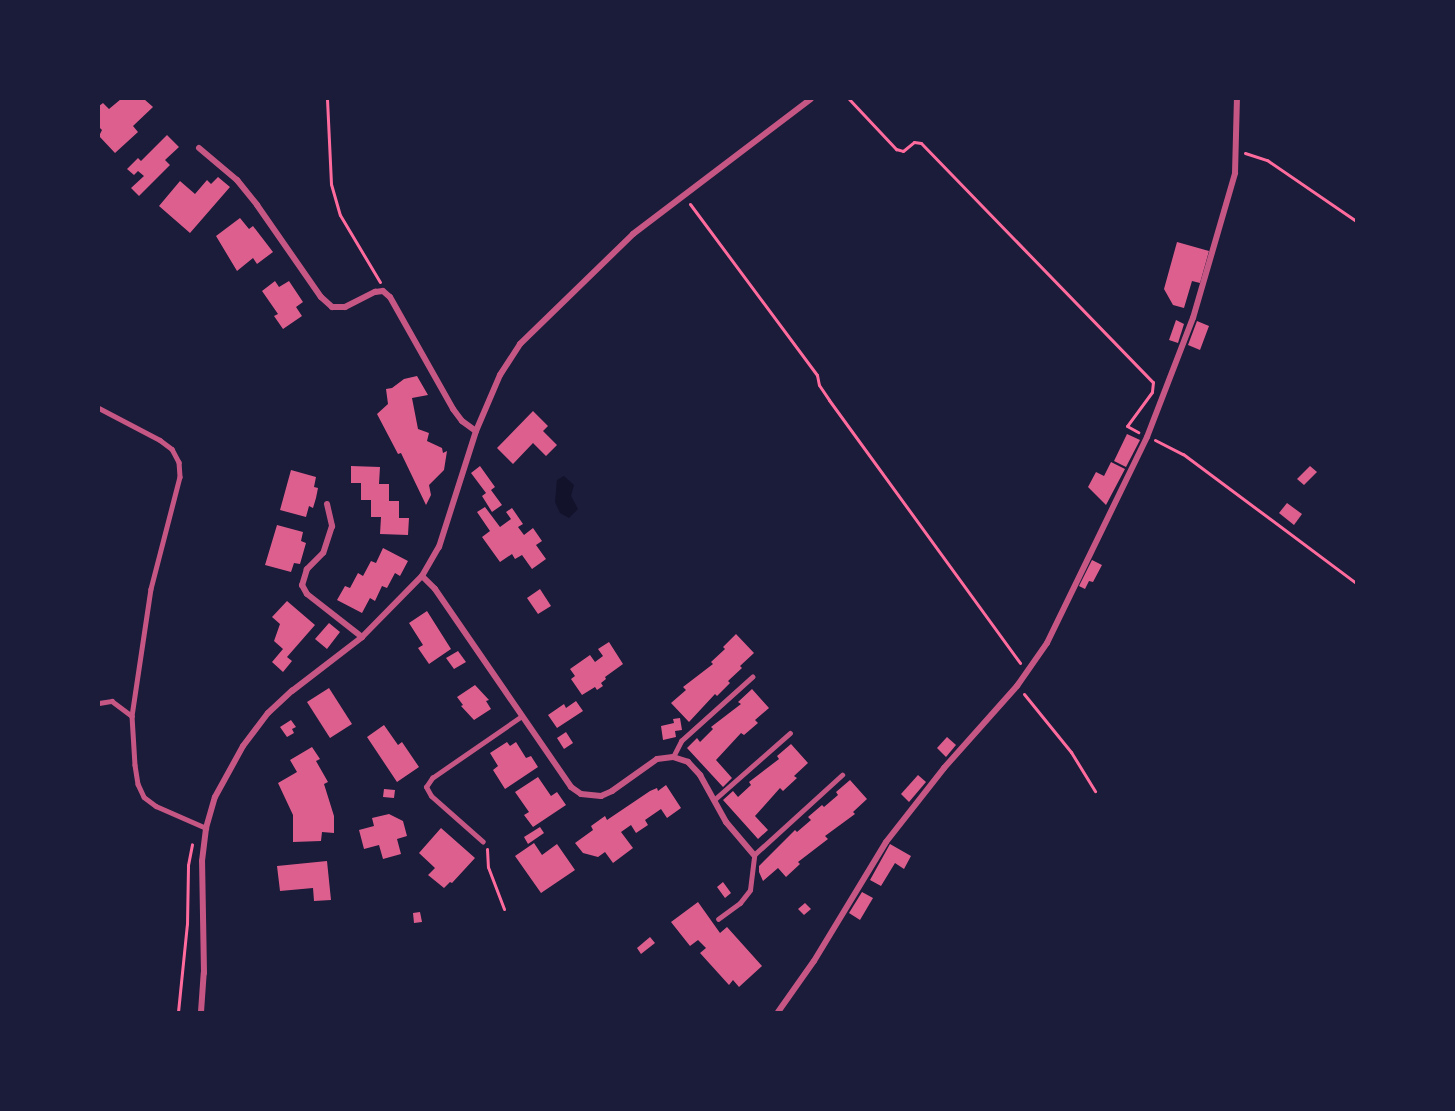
<!DOCTYPE html>
<style>
body{margin:0}
#map{position:relative;width:1455px;height:1111px;overflow:hidden;background:#1b1b3a;font-family:"Exo 2",sans-serif}
div>[style]{position:absolute}
[style*='--x']{left:calc(var(--x)*1px);top:calc(var(--y)*1px);width:calc(var(--w)*1px);rotate:calc(var(--a)*1deg)}
.water>*{inset:0;background:#12122b}
.building>*{inset:0;background:#dd5f8e}
.path>*{height:3px;margin:-1.5px;padding:0 1.5px;transform-origin:1.5px;border-radius:1.5px;background:#ff6b9d}
.service>*{height:4.5px;margin:-2.25px;padding:0 2.25px;transform-origin:2.25px;border-radius:2.25px;background:#c65784}
.minor>*{height:6px;margin:-3px;padding:0 3px;transform-origin:3px;border-radius:3px;background:#c65784}
span{translate:-50% -50%;white-space:nowrap;text-align:center;line-height:1.15;-webkit-text-stroke:6px #1b1b3a;paint-order:stroke}
.frame{position:absolute;inset:0;border:100px solid #1b1b3a;pointer-events:none}
</style>
<div id="map">
<div class="water">
<i style="clip-path:polygon(564px 476px,574px 485px,571px 496px,578px 509px,569px 518px,560px 513px,555px 502px,557px 480px)"></i>
</div>
<div class="building">
<i style="clip-path:polygon(121px 99px,144px 99px,153px 107px,133px 126px,138px 132px,115px 153px,99px 136px,102px 130px,99px 127px,99px 106px,103px 103px,109px 109px)"></i>
<i style="clip-path:polygon(167px 135px,179px 147px,165px 160px,170px 165px,139px 196px,131px 188px,144px 176px,138px 171px,134px 175px,127px 169px,138px 158px,141px 161px)"></i>
<i style="clip-path:polygon(218px 177px,230px 187px,190px 233px,159px 206px,180px 181px,195px 194px,207px 180px,211px 184px)"></i>
<i style="clip-path:polygon(240px 218px,249px 229px,253px 226px,273px 252px,257px 264px,253px 258px,237px 271px,216px 236px)"></i>
<i style="clip-path:polygon(1177px 242px,1209px 251px,1200px 283px,1192px 281px,1184px 308px,1173px 305px,1164px 289px)"></i>
<i style="clip-path:polygon(275px 281px,279px 287px,289px 281px,303px 302px,296px 307px,302px 316px,283px 329px,274px 316px,278px 314px,262px 291px)"></i>
<i style="clip-path:polygon(1176px 320px,1184px 324px,1178px 343px,1169px 340px)"></i>
<i style="clip-path:polygon(1197px 321px,1209px 326px,1200px 350px,1188px 345px)"></i>
<i style="clip-path:polygon(417px 376px,428px 395px,412px 398px,418px 429px,429px 433px,427px 441px,442px 448px,443px 453px,447px 451px,444px 470px,429px 485px,431px 495px,426px 505px,401px 453px,398px 454px,377px 414px,388px 404px,386px 389px,392px 388px,404px 379px)"></i>
<i style="clip-path:polygon(533px 411px,548px 426px,543px 431px,557px 445px,546px 456px,533px 443px,513px 464px,497px 448px)"></i>
<i style="clip-path:polygon(1127px 434px,1140px 440px,1126px 467px,1114px 461px)"></i>
<i style="clip-path:polygon(1111px 462px,1125px 469px,1106px 505px,1088px 487px,1096px 472px,1104px 476px)"></i>
<i style="clip-path:polygon(351px 466px,380px 467px,379px 484px,389px 484px,389px 501px,399px 501px,399px 518px,409px 518px,408px 535px,380px 534px,381px 517px,371px 517px,371px 500px,361px 500px,361px 483px,351px 483px)"></i>
<i style="clip-path:polygon(480px 466px,495px 487px,491px 490px,502px 505px,492px 512px,482px 496px,486px 493px,471px 473px)"></i>
<i style="clip-path:polygon(1310px 466px,1317px 472px,1304px 485px,1297px 479px)"></i>
<i style="clip-path:polygon(291px 470px,316px 477px,314px 487px,318px 488px,316px 498px,313px 508px,309px 506px,306px 517px,280px 510px)"></i>
<i style="clip-path:polygon(1287px 503px,1302px 514px,1294px 525px,1279px 513px)"></i>
<i style="clip-path:polygon(485px 507px,500px 527px,511px 519px,506px 512px,512px 508px,523px 524px,518px 527px,524px 535px,533px 528px,542px 541px,536px 545px,546px 559px,532px 569px,522px 555px,515px 559px,512px 554px,500px 562px,482px 537px,490px 531px,477px 512px)"></i>
<i style="clip-path:polygon(277px 525px,303px 532px,301px 541px,306px 543px,300px 564px,294px 563px,291px 572px,265px 565px)"></i>
<i style="clip-path:polygon(383px 548px,408px 561px,400px 576px,395px 573px,387px 588px,382px 586px,375px 601px,370px 598px,362px 613px,337px 600px,345px 586px,350px 588px,358px 573px,363px 576px,371px 561px,376px 563px)"></i>
<i style="clip-path:polygon(1092px 560px,1102px 565px,1093px 582px,1089px 581px,1085px 589px,1079px 586px)"></i>
<i style="clip-path:polygon(540px 589px,551px 606px,538px 614px,527px 598px)"></i>
<i style="clip-path:polygon(287px 601px,315px 625px,287px 657px,292px 661px,283px 672px,272px 662px,283px 649px,274px 641px,280px 624px,272px 617px)"></i>
<i style="clip-path:polygon(427px 611px,451px 649px,429px 664px,418px 648px,423px 645px,409px 623px)"></i>
<i style="clip-path:polygon(329px 623px,340px 632px,327px 649px,315px 639px)"></i>
<i style="clip-path:polygon(736px 634px,754px 653px,740px 666px,742px 668px,728px 681px,730px 683px,717px 696px,715px 694px,689px 722px,671px 703px,686px 690px,683px 687px,713px 664px,711px 662px,725px 649px,723px 647px)"></i>
<i style="clip-path:polygon(609px 642px,623px 664px,605px 677px,606px 679px,601px 683px,603px 686px,597px 690px,595px 687px,582px 695px,571px 679px,575px 676px,570px 669px,590px 655px,595px 662px,603px 656px,598px 649px)"></i>
<i style="clip-path:polygon(458px 651px,466px 662px,454px 669px,446px 658px)"></i>
<i style="clip-path:polygon(475px 685px,489px 700px,486px 701px,491px 709px,474px 720px,461px 706px,463px 705px,457px 697px)"></i>
<i style="clip-path:polygon(329px 688px,352px 724px,330px 738px,307px 702px)"></i>
<i style="clip-path:polygon(752px 689px,769px 708px,755px 720px,758px 723px,744px 735px,741px 733px,716px 760px,732px 778px,723px 787px,687px 748px,697px 738px,700px 742px,713px 729px,711px 727px,741px 704px,738px 702px)"></i>
<i style="clip-path:polygon(576px 701px,583px 711px,557px 728px,548px 715px,564px 704px,566px 708px)"></i>
<i style="clip-path:polygon(680px 718px,682px 730px,675px 731px,676px 737px,663px 740px,661px 726px,674px 723px,673px 719px)"></i>
<i style="clip-path:polygon(291px 720px,296px 727px,292px 729px,294px 733px,287px 737px,280px 727px)"></i>
<i style="clip-path:polygon(384px 725px,398px 745px,402px 742px,419px 767px,397px 782px,367px 737px)"></i>
<i style="clip-path:polygon(566px 732px,573px 743px,564px 749px,557px 738px)"></i>
<i style="clip-path:polygon(947px 737px,956px 745px,946px 757px,937px 748px)"></i>
<i style="clip-path:polygon(507px 742px,510px 746px,516px 742px,526px 758px,531px 756px,538px 767px,505px 789px,493px 770px,498px 766px,490px 753px)"></i>
<i style="clip-path:polygon(791px 744px,808px 763px,794px 776px,797px 778px,783px 791px,780px 788px,755px 816px,768px 830px,758px 839px,723px 800px,733px 791px,738px 797px,751px 785px,749px 782px,779px 759px,777px 756px)"></i>
<i style="clip-path:polygon(312px 747px,320px 759px,316px 761px,328px 782px,324px 784px,334px 816px,334px 833px,322px 832px,321px 841px,293px 842px,293px 815px,278px 783px,297px 772px,290px 760px)"></i>
<i style="clip-path:polygon(918px 775px,926px 782px,909px 802px,901px 794px)"></i>
<i style="clip-path:polygon(538px 777px,551px 796px,557px 792px,566px 805px,533px 827px,524px 815px,529px 812px,515px 792px)"></i>
<i style="clip-path:polygon(850px 780px,867px 799px,853px 812px,855px 814px,825px 836px,828px 839px,798px 862px,800px 864px,786px 877px,778px 868px,763px 881px,759px 872px,759px 866px,795px 830px,797px 832px,811px 820px,808px 817px,822px 805px,824px 807px,838px 795px,836px 792px)"></i>
<i style="clip-path:polygon(666px 785px,681px 808px,667px 818px,661px 809px,645px 820px,648px 825px,636px 833px,631px 825px,621px 832px,633px 848px,613px 863px,605px 852px,598px 857px,583px 853px,575px 843px,593px 830px,591px 826px,605px 816px,607px 820px,650px 791px,657px 788px,658px 791px)"></i>
<i style="clip-path:polygon(384px 789px,395px 790px,394px 798px,383px 797px)"></i>
<i style="clip-path:polygon(389px 814px,403px 821px,407px 836px,397px 839px,401px 854px,383px 859px,379px 845px,364px 849px,359px 830px,374px 826px,372px 818px)"></i>
<i style="clip-path:polygon(540px 827px,544px 833px,528px 844px,524px 837px)"></i>
<i style="clip-path:polygon(441px 828px,475px 858px,452px 883px,450px 882px,444px 888px,428px 875px,435px 868px,419px 853px)"></i>
<i style="clip-path:polygon(534px 843px,542px 855px,557px 844px,575px 870px,541px 893px,515px 856px)"></i>
<i style="clip-path:polygon(890px 844px,911px 856px,904px 869px,895px 863px,881px 886px,870px 880px)"></i>
<i style="clip-path:polygon(327px 861px,331px 900px,314px 901px,313px 888px,280px 891px,277px 866px)"></i>
<i style="clip-path:polygon(723px 882px,731px 893px,725px 898px,717px 887px)"></i>
<i style="clip-path:polygon(862px 892px,873px 898px,860px 920px,849px 913px)"></i>
<i style="clip-path:polygon(698px 902px,720px 933px,727px 927px,762px 966px,739px 987px,733px 980px,729px 985px,700px 953px,706px 948px,698px 940px,690px 946px,671px 922px)"></i>
<i style="clip-path:polygon(805px 903px,811px 909px,804px 915px,798px 909px)"></i>
<i style="clip-path:polygon(420px 912px,422px 922px,414px 923px,413px 913px)"></i>
<i style="clip-path:polygon(650px 937px,655px 943px,641px 954px,637px 948px)"></i>
</div>
<div class="path">
<i style="--x:327;--y:99;--w:85;--a:87.3"></i>
<i style="--x:331;--y:184;--w:32;--a:74"></i>
<i style="--x:340;--y:215;--w:78;--a:59.2"></i>
<i style="--x:849;--y:99;--w:69;--a:46.8"></i>
<i style="--x:896;--y:149;--w:7;--a:16"></i>
<i style="--x:903;--y:151;--w:14;--a:-39"></i>
<i style="--x:914;--y:142;--w:7;--a:8"></i>
<i style="--x:921;--y:143;--w:333;--a:45.9"></i>
<i style="--x:1153;--y:382;--w:10;--a:96"></i>
<i style="--x:1152;--y:392;--w:42;--a:126.3"></i>
<i style="--x:1127;--y:426;--w:13;--a:29"></i>
<i style="--x:1245;--y:153;--w:23;--a:18"></i>
<i style="--x:1267;--y:160;--w:108;--a:34.4"></i>
<i style="--x:690;--y:204;--w:213;--a:53.4"></i>
<i style="--x:817;--y:375;--w:10;--a:79"></i>
<i style="--x:819;--y:385;--w:18;--a:56"></i>
<i style="--x:829;--y:400;--w:325;--a:54"></i>
<i style="--x:1155;--y:440;--w:31;--a:27"></i>
<i style="--x:1183;--y:454;--w:216;--a:36.7"></i>
<i style="--x:1024;--y:694;--w:75;--a:51"></i>
<i style="--x:1071;--y:752;--w:46;--a:58.4"></i>
<i style="--x:487;--y:849;--w:18;--a:87"></i>
<i style="--x:488;--y:867;--w:45;--a:69.1"></i>
<i style="--x:178;--y:1012;--w:88;--a:-84.2"></i>
<i style="--x:187;--y:924;--w:59;--a:-89"></i>
<i style="--x:188;--y:865;--w:21;--a:-79"></i>
</div>
<div class="service">
<i style="--x:99;--y:408;--w:69;--a:27.7"></i>
<i style="--x:160;--y:440;--w:15;--a:37"></i>
<i style="--x:172;--y:449;--w:15;--a:62"></i>
<i style="--x:179;--y:462;--w:15;--a:86"></i>
<i style="--x:180;--y:477;--w:116;--a:104.5"></i>
<i style="--x:151;--y:589;--w:128;--a:98.5"></i>
<i style="--x:132;--y:716;--w:49;--a:86.5"></i>
<i style="--x:135;--y:765;--w:19;--a:81"></i>
<i style="--x:138;--y:784;--w:14;--a:65"></i>
<i style="--x:144;--y:797;--w:15;--a:37"></i>
<i style="--x:156;--y:806;--w:55;--a:23.7"></i>
<i style="--x:99;--y:703;--w:13;--a:-9"></i>
<i style="--x:112;--y:701;--w:25;--a:37"></i>
<i style="--x:673;--y:757;--w:18;--a:-63"></i>
<i style="--x:681;--y:741;--w:96;--a:-42"></i>
<i style="--x:714;--y:800;--w:101;--a:-41.4"></i>
<i style="--x:483;--y:842;--w:69;--a:-138.5"></i>
<i style="--x:431;--y:796;--w:10;--a:-119"></i>
<i style="--x:426;--y:787;--w:11;--a:-56"></i>
<i style="--x:432;--y:778;--w:109;--a:-34.6"></i>
<i style="--x:718;--y:919;--w:27;--a:-36"></i>
<i style="--x:740;--y:903;--w:16;--a:-52"></i>
<i style="--x:750;--y:890;--w:35;--a:-83"></i>
<i style="--x:754;--y:855;--w:119;--a:-42.3"></i>
</div>
<div class="minor">
<i style="--x:199;--y:148;--w:50;--a:40.1"></i>
<i style="--x:237;--y:180;--w:32;--a:51"></i>
<i style="--x:257;--y:205;--w:112;--a:55.2"></i>
<i style="--x:321;--y:297;--w:15;--a:42"></i>
<i style="--x:332;--y:307;--w:13;--a:0"></i>
<i style="--x:345;--y:307;--w:34;--a:-27"></i>
<i style="--x:375;--y:292;--w:8;--a:-7"></i>
<i style="--x:383;--y:291;--w:9;--a:41"></i>
<i style="--x:390;--y:297;--w:129;--a:60.6"></i>
<i style="--x:453;--y:409;--w:15;--a:53"></i>
<i style="--x:462;--y:421;--w:17;--a:36"></i>
<i style="--x:327;--y:504;--w:23;--a:77"></i>
<i style="--x:332;--y:526;--w:28;--a:108"></i>
<i style="--x:323;--y:553;--w:23;--a:135"></i>
<i style="--x:307;--y:569;--w:17;--a:107"></i>
<i style="--x:302;--y:585;--w:10;--a:61"></i>
<i style="--x:307;--y:594;--w:70;--a:38"></i>
<i style="--x:422;--y:576;--w:18;--a:45"></i>
<i style="--x:435;--y:589;--w:240;--a:55.5"></i>
<i style="--x:571;--y:787;--w:12;--a:35"></i>
<i style="--x:581;--y:794;--w:20;--a:6"></i>
<i style="--x:601;--y:796;--w:12;--a:-24"></i>
<i style="--x:612;--y:791;--w:55;--a:-35.4"></i>
<i style="--x:657;--y:759;--w:16;--a:-7"></i>
<i style="--x:673;--y:757;--w:16;--a:18"></i>
<i style="--x:688;--y:762;--w:18;--a:47"></i>
<i style="--x:700;--y:775;--w:54;--a:61"></i>
<i style="--x:726;--y:822;--w:43;--a:49.7"></i>
<i style="--x:201;--y:1012;--w:39;--a:-86"></i>
<i style="--x:204;--y:973;--w:112;--a:-91"></i>
<i style="--x:202;--y:861;--w:33;--a:-83"></i>
<i style="--x:206;--y:828;--w:32;--a:-74"></i>
<i style="--x:215;--y:797;--w:58;--a:-61.2"></i>
<i style="--x:243;--y:746;--w:41;--a:-52.9"></i>
<i style="--x:268;--y:713;--w:33;--a:-43"></i>
<i style="--x:292;--y:691;--w:88;--a:-37.6"></i>
<i style="--x:362;--y:637;--w:86;--a:-45.5"></i>
<i style="--x:422;--y:576;--w:34;--a:-60"></i>
<i style="--x:439;--y:547;--w:122;--a:-72.3"></i>
<i style="--x:476;--y:431;--w:61;--a:-66.8"></i>
<i style="--x:500;--y:375;--w:37;--a:-57"></i>
<i style="--x:520;--y:344;--w:158;--a:-44.2"></i>
<i style="--x:633;--y:234;--w:223;--a:-37.2"></i>
<i style="--x:778;--y:1012;--w:62;--a:-54.8"></i>
<i style="--x:814;--y:961;--w:139;--a:-58.8"></i>
<i style="--x:886;--y:842;--w:94;--a:-51.9"></i>
<i style="--x:944;--y:768;--w:110;--a:-48.3"></i>
<i style="--x:1017;--y:686;--w:52;--a:-55.1"></i>
<i style="--x:1047;--y:643;--w:229;--a:-64.1"></i>
<i style="--x:1147;--y:437;--w:128;--a:-68.9"></i>
<i style="--x:1193;--y:318;--w:151;--a:-73.8"></i>
<i style="--x:1235;--y:173;--w:74;--a:-88.5"></i>
</div>
<div class="frame"></div>
</div>
